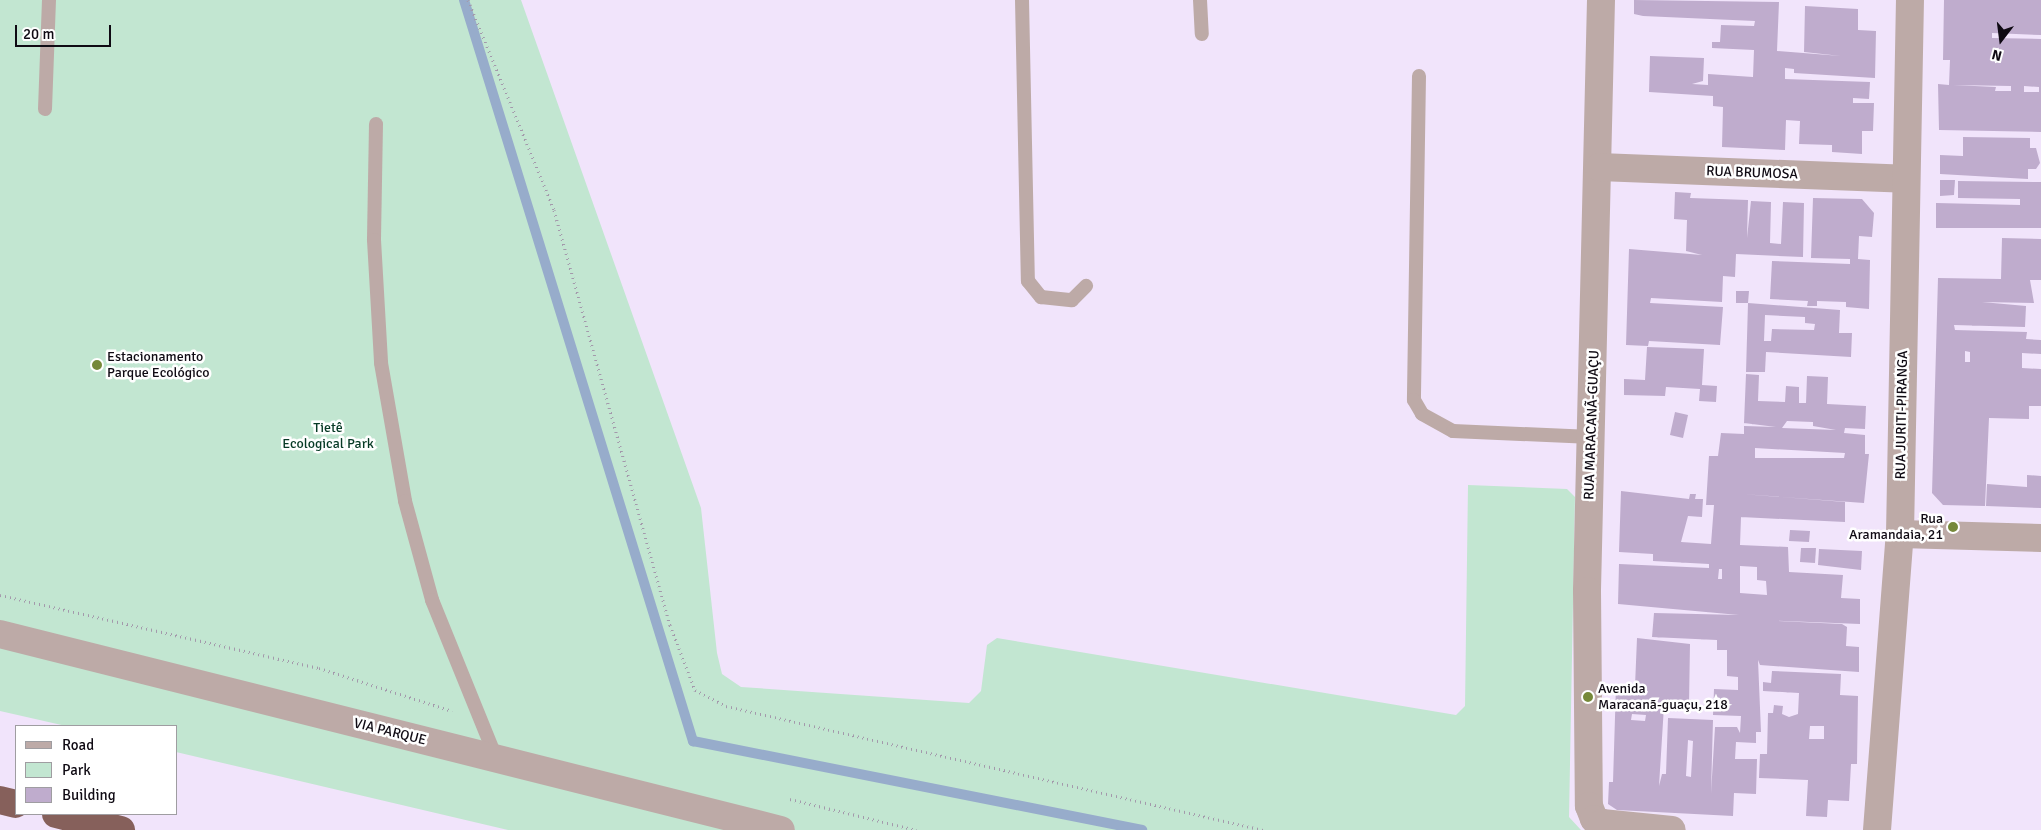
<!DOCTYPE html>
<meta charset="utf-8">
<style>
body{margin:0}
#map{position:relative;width:2041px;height:830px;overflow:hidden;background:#f1e4fb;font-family:Signika,sans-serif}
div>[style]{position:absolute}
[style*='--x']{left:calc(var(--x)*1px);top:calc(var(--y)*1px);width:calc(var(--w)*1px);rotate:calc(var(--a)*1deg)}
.green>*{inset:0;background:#c2e6d1}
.stream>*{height:10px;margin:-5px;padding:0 5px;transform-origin:5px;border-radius:5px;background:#97accb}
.building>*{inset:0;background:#bfaccd}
.path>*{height:3px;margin-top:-1.5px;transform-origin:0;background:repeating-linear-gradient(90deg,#a399ab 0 1px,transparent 0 5px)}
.lane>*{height:14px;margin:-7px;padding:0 7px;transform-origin:7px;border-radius:7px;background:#bdaaa7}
.street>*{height:28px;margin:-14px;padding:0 14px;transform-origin:14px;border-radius:14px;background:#bdaaa7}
.highway>*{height:28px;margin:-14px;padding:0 14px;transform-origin:14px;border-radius:14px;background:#86605b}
.dots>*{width:14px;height:14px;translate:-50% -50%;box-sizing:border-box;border:2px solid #fff;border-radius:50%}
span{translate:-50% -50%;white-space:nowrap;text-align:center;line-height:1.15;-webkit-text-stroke:5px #fff;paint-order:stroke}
.street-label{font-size:14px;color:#0f0a13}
.poi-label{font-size:14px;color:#0f0a13}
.left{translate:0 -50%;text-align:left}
.right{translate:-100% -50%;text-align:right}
.park-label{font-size:14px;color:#073a25}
.legend{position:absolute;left:15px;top:725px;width:162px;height:90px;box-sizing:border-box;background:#fff;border:1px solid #9f9da1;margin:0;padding:6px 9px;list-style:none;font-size:15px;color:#0f0a13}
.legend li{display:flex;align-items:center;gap:10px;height:25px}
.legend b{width:25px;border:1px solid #9f9da1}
.north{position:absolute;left:1976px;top:15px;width:50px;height:50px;-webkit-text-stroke:4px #fff;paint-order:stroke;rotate:195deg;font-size:14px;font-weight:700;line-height:20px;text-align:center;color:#0f0a13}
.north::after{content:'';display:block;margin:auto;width:18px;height:22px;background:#0f0a13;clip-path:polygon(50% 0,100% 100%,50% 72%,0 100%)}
.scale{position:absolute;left:15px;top:25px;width:96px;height:22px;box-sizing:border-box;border:2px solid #0f0a13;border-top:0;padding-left:6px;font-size:15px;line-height:18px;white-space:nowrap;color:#0f0a13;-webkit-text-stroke:4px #fff;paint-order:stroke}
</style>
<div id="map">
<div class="green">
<i style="clip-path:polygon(0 0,521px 0,701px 508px,717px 653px,722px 674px,741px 687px,969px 703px,981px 691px,987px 645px,997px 638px,1456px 715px,1465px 706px,1468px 485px,1567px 489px,1575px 497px,1569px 817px,1581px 830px,508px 830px,176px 752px,176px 726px,66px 726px,0 711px)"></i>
</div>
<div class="stream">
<i style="--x:464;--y:0;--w:776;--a:72.83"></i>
<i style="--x:693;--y:741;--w:458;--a:11.2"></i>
</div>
<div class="building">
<i style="clip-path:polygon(1634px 0,1779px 2px,1777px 51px,1841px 56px,1804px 52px,1805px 6px,1858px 9px,1858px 30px,1876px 31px,1875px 78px,1794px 73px,1794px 69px,1785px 68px,1785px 79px,1870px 82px,1869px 99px,1853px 98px,1853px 103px,1874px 103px,1873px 131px,1862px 131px,1862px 154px,1832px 152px,1832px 145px,1799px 144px,1800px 121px,1786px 120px,1785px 150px,1722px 147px,1723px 107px,1713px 106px,1713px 96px,1649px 92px,1650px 56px,1704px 58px,1703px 81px,1692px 84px,1708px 85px,1708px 74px,1753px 77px,1754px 50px,1712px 48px,1712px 42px,1720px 42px,1721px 25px,1754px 26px,1755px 21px,1643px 16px,1634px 14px)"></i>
<i style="clip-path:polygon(evenodd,1944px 0,2041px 0,2041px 35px,1992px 33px,1992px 38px,2041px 39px,2041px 132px,1939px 130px,1938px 84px,1949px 85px,1950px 60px,1943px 60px,1944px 0,1953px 85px,2011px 86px,2011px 91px,1995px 91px,1996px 87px,1953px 85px,1944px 0,2024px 86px,2039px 87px,2039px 92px,2024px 92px,2024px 86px)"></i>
<i style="clip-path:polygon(1963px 137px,2030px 138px,2030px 148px,2036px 148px,2040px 163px,2036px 169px,2028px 169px,2028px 179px,1940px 174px,1940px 155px,1963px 156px)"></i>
<i style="clip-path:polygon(1940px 180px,1955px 180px,1954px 195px,1940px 196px)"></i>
<i style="clip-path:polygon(1958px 181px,2041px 182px,2041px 228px,1936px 228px,1936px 203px,2020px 205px,2020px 199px,1958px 198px)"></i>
<i style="clip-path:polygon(1675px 192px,1691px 193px,1690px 198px,1748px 200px,1747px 238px,1751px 201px,1771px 202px,1770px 243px,1781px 244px,1783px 202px,1804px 203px,1803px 257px,1736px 254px,1735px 277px,1723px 276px,1722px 302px,1651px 298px,1650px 303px,1723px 307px,1720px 345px,1649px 341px,1648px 346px,1626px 345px,1629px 249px,1702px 255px,1686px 251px,1687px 220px,1674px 219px)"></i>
<i style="clip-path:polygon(1813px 198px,1862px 199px,1874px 213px,1872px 237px,1859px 236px,1858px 259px,1870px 260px,1869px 309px,1846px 307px,1846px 302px,1817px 301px,1817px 306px,1807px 306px,1808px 301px,1770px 299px,1772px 261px,1850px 264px,1850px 259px,1811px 258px)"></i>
<i style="clip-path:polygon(evenodd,2002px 238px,2041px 239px,2041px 280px,2030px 280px,2034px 303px,1982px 302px,2026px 306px,2025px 327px,1954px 325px,1955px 330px,2027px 332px,2026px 339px,2041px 340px,2041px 354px,2022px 353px,2022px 368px,2041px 369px,2041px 406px,2029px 406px,2029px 419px,1989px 418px,1985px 506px,1943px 505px,1932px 493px,1938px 278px,2001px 279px,2002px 238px,1965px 351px,1970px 352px,1970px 362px,1965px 362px,1965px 351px)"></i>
<i style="clip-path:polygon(1736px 291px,1749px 291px,1748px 303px,1736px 303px)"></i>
<i style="clip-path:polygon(evenodd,1748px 303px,1840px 310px,1839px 333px,1852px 333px,1851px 357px,1766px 352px,1765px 372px,1746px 372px,1748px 303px,1765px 315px,1805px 317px,1805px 323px,1815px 324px,1814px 330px,1772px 329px,1771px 341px,1764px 341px,1765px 315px)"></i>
<i style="clip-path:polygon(1647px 347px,1704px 349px,1702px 385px,1717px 386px,1716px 402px,1699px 401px,1700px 389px,1666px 387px,1665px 396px,1624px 395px,1624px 379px,1645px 380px)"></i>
<i style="clip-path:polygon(evenodd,1746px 374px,1759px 375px,1758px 401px,1785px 402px,1786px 386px,1799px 387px,1799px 403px,1806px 403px,1807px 376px,1828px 377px,1827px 404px,1866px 406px,1865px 429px,1845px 428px,1844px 433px,1865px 435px,1865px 454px,1869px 454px,1864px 503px,1742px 494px,1845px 502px,1845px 522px,1741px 517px,1740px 545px,1788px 547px,1789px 572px,1843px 575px,1841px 598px,1860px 599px,1860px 624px,1757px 620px,1842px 624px,1847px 627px,1846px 646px,1859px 647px,1859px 672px,1760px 665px,1758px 660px,1761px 732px,1756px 732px,1756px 743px,1736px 742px,1735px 759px,1757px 759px,1756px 794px,1734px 793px,1733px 816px,1617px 810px,1608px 804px,1609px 782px,1613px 782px,1616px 685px,1635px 686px,1637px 638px,1690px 644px,1689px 704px,1664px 706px,1659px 786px,1662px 774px,1666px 774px,1668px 718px,1713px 720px,1711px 793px,1715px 727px,1737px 727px,1740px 733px,1741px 716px,1713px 715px,1714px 689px,1738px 690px,1738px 677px,1727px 676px,1727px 650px,1717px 650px,1717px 640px,1652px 637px,1654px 613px,1739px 615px,1618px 604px,1619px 564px,1709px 568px,1709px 564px,1653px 561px,1653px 554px,1619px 552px,1621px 491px,1689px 499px,1690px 494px,1696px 494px,1695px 499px,1703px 499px,1702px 517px,1688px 516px,1681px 542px,1711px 544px,1714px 505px,1706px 505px,1709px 456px,1718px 456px,1721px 433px,1744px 434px,1744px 426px,1776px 427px,1744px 423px,1746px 374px,1787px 421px,1813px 422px,1813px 426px,1836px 430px,1782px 428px,1787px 421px,1746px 374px,1755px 448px,1845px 453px,1844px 458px,1755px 458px,1755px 448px,1746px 374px,1740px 566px,1757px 567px,1757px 580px,1766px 581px,1767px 595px,1740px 593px,1740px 566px,1746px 374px,1719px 569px,1722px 569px,1722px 579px,1718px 579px,1719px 569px,1746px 374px,1632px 714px,1646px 715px,1645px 721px,1631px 720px,1632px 714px,1746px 374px,1688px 740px,1693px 741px,1691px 777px,1686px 776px,1688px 740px)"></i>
<i style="clip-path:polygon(1675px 412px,1688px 415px,1683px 438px,1670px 435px)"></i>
<i style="clip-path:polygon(2027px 475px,2041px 476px,2041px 508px,1986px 506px,1987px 484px,2027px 487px)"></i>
<i style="clip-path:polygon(1790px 530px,1810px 531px,1809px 542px,1789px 541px)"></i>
<i style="clip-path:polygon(1801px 548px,1816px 548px,1815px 563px,1800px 562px)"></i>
<i style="clip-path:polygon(1819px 549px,1862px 551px,1861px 570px,1818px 565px)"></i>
<i style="clip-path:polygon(evenodd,1772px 671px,1841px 674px,1840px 695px,1858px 696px,1857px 764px,1851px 764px,1849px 801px,1828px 800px,1827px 817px,1806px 816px,1808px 780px,1759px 778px,1760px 754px,1767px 754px,1768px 713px,1773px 713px,1774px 705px,1783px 706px,1782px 714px,1789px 717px,1798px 714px,1799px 693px,1763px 691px,1763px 682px,1771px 683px,1772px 671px,1810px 726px,1824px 726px,1824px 739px,1809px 739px,1810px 726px)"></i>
</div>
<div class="path">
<i style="--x:468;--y:0;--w:227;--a:67.7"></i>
<i style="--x:554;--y:210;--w:431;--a:74.4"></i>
<i style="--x:670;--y:625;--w:70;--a:69"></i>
<i style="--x:695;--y:690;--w:35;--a:27"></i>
<i style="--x:726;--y:706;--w:551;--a:13"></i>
<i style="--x:0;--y:595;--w:327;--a:12.9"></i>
<i style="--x:319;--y:668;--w:140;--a:17.9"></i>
<i style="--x:790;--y:799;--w:130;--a:13.8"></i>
</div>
<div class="lane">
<i style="--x:1022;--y:0;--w:281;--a:88.8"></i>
<i style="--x:1028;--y:281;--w:21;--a:51"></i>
<i style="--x:1041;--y:297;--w:31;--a:6"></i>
<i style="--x:1072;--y:300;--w:20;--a:-45"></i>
<i style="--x:1200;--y:0;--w:34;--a:87"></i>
<i style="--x:1419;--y:76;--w:324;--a:90.9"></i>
<i style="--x:1414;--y:400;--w:16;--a:60"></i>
<i style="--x:1422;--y:414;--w:35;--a:29"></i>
<i style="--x:1453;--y:431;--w:139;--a:2.5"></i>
<i style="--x:45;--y:109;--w:109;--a:-87.9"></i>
<i style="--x:376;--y:124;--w:116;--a:91"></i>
<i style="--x:374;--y:240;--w:123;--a:86.7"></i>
<i style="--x:381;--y:363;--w:140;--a:80.1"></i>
<i style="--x:405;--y:501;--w:103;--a:74.7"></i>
<i style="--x:432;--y:600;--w:170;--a:67.9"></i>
</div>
<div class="street">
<i style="--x:1601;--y:0;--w:591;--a:91.36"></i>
<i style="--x:1587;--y:591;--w:215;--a:89.5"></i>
<i style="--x:1589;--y:806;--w:14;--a:69"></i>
<i style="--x:1594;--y:819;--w:9;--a:27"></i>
<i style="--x:1602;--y:823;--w:70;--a:5.7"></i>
<i style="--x:1599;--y:167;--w:306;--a:2.2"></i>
<i style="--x:1900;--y:534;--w:141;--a:1.6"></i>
<i style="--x:0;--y:634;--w:805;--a:14.09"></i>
<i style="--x:1877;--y:830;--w:297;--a:-85.6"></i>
<i style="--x:1900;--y:534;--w:534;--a:-88.93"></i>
</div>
<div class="highway">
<i style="--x:0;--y:800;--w:16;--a:14"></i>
<i style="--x:56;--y:814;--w:67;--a:13.8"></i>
</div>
<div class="dots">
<i style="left:97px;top:365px;background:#768939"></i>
<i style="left:1953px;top:527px;background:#768939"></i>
<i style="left:1588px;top:697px;background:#768939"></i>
</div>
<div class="street-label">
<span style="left:1752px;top:173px;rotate:2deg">RUA BRUMOSA</span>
<span style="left:1902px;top:415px;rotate:-89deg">RUA JURITI-PIRANGA</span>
<span style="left:1592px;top:425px;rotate:-88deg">RUA MARACANÃ-GUAÇU</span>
<span style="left:390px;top:732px;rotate:14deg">VIA PARQUE</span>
</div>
<div class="poi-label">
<span class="left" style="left:107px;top:365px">Estacionamento<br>Parque Ecológico</span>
<span class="right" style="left:1943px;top:527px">Rua<br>Aramandaia, 21</span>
<span class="left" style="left:1598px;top:697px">Avenida<br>Maracanã-guaçu, 218</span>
</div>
<div class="park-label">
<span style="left:328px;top:436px">Tietê<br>Ecological Park</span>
</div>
<ul class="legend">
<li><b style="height:6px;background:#bdaaa7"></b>Road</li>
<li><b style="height:14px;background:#c2e6d1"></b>Park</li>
<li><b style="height:14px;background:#bfaccd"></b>Building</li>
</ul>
<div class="north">N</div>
<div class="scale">20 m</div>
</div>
